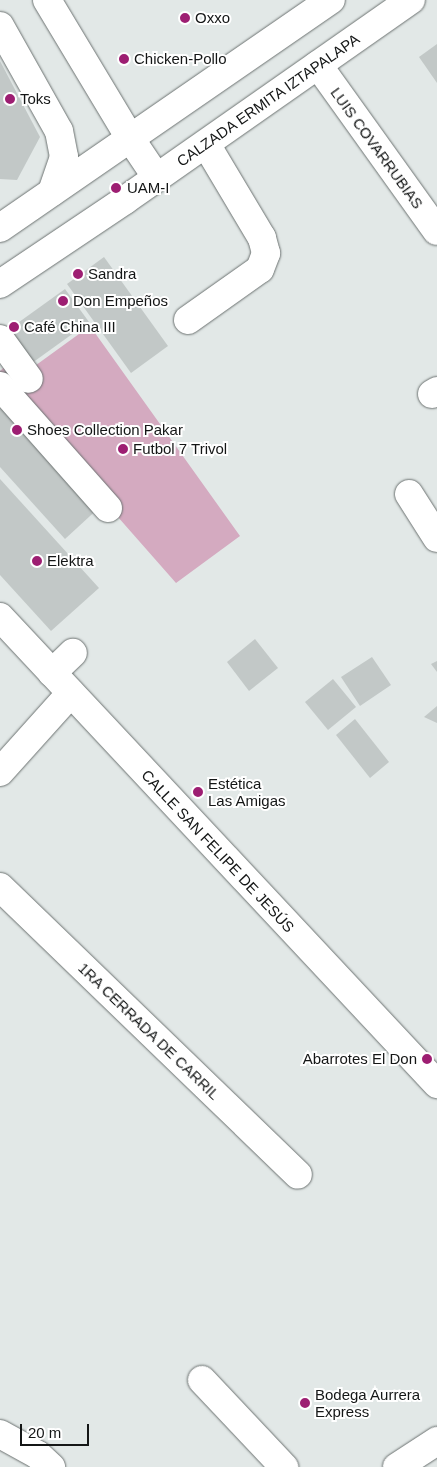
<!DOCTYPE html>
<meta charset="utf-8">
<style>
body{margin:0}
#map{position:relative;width:437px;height:1467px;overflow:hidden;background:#e2e8e7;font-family:Arial,sans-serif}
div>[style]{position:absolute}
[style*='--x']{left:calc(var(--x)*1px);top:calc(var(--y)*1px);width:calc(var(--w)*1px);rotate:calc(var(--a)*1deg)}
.green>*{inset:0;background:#d4aac0}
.building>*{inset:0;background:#c2c8c7}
.roads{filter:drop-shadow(0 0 1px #6c7271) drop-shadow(0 0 1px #6c7271)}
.minor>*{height:28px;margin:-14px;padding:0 14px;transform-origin:14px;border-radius:14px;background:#fff}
.major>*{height:28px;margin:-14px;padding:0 14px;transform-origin:14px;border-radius:14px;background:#fff}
.dots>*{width:14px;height:14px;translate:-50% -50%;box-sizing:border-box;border:2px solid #fff;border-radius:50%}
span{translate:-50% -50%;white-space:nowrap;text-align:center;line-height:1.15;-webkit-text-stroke:4px #fff;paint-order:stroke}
.poi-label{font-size:15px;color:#141616}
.left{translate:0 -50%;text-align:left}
.right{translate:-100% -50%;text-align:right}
.street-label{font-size:15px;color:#141616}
.scale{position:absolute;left:20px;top:1424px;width:69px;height:22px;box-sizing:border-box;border:2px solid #141616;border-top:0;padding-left:6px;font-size:15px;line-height:18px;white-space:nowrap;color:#141616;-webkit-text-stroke:4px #fff;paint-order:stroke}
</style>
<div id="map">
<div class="green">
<i style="clip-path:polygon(90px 326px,240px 536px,176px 583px,0 383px,0 371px,8px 364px,32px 368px)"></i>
</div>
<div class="building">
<i style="clip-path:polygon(437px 44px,437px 83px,419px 57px)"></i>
<i style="clip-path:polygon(0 61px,40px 137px,17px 180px,0 179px)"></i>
<i style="clip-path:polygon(104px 257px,168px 346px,131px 373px,67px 284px)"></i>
<i style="clip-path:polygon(65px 289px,89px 322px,32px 363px,8px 330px)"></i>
<i style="clip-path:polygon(0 393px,102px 505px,65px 539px,0 467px)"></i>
<i style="clip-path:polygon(0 479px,99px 588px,51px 631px,0 575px)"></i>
<i style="clip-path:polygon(255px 639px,278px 668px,249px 691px,227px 662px)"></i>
<i style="clip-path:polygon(372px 657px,391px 685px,360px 706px,341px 677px)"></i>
<i style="clip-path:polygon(437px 661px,437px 672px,431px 664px)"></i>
<i style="clip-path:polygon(333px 679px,356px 707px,328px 730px,305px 702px)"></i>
<i style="clip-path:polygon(437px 706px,437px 723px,424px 717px)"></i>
<i style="clip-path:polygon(355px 719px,389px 762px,370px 778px,336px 735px)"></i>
</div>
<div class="roads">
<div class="minor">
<i style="--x:0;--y:26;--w:120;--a:60.7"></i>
<i style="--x:59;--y:131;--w:26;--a:79"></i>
<i style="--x:64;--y:157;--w:37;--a:109"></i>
<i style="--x:318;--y:65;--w:204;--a:54.4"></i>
<i style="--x:188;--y:320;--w:88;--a:-35.3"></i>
<i style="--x:260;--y:269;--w:17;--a:-69"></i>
<i style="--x:266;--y:253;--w:16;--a:-105"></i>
<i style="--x:262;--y:238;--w:109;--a:-120.8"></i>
<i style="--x:0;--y:339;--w:49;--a:54.1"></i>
<i style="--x:0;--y:386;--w:163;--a:48.5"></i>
<i style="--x:432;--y:394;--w:6;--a:-31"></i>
<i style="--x:409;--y:494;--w:52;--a:57.5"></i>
<i style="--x:0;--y:617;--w:640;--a:46.9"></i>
<i style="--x:52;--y:673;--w:29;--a:-44"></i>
<i style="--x:0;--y:772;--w:106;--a:-48.1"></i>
<i style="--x:0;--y:887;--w:414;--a:44"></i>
<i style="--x:202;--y:1380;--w:120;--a:46.7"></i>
<i style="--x:0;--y:1434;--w:43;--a:28.9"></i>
<i style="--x:38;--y:1455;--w:18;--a:43"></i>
<i style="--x:397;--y:1467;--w:48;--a:-33"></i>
</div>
<div class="major">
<i style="--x:47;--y:0;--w:161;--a:59"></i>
<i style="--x:130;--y:138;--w:48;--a:56"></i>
<i style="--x:0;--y:228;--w:402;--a:-34.6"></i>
<i style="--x:0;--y:284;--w:151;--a:-33.9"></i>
<i style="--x:125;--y:200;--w:349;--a:-35"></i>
</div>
</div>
<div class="dots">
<i style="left:185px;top:18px;background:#9d1e72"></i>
<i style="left:124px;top:59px;background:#9d1e72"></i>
<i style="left:10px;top:99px;background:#9d1e72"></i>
<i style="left:116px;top:188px;background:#9d1e72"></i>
<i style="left:78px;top:274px;background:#9d1e72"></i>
<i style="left:63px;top:301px;background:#9d1e72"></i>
<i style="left:14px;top:327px;background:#9d1e72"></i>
<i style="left:17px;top:430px;background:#9d1e72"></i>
<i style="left:123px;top:449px;background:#9d1e72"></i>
<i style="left:37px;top:561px;background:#9d1e72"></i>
<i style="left:198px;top:792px;background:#9d1e72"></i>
<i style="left:427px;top:1059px;background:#9d1e72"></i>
<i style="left:305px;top:1403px;background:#9d1e72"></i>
</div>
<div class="poi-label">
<span class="left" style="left:195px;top:18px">Oxxo</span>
<span class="left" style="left:134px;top:59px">Chicken-Pollo</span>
<span class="left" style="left:20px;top:99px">Toks</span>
<span class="left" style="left:127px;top:188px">UAM-I</span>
<span class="left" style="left:88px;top:274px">Sandra</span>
<span class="left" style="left:73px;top:301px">Don Empeños</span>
<span class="left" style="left:24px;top:327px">Café China III</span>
<span class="left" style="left:27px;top:430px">Shoes Collection Pakar</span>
<span class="left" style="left:133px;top:449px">Futbol 7 Trivol</span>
<span class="left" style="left:47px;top:561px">Elektra</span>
<span class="left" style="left:208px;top:792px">Estética<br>Las Amigas</span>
<span class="right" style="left:417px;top:1059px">Abarrotes El Don</span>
<span class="left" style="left:315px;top:1403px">Bodega Aurrera<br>Express</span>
</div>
<div class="street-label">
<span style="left:268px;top:100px;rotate:-35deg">CALZADA ERMITA IZTAPALAPA</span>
<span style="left:377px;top:148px;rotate:54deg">LUIS COVARRUBIAS</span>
<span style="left:218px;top:851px;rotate:47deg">CALLE SAN FELIPE DE JESÚS</span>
<span style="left:149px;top:1031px;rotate:44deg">1RA CERRADA DE CARRIL</span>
</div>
<div class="scale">20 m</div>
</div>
